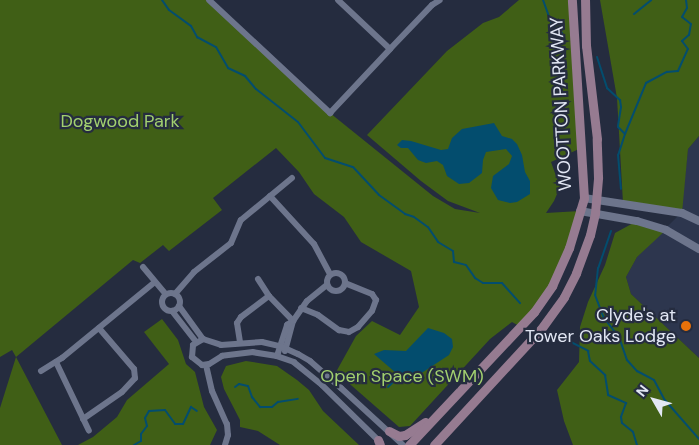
<!DOCTYPE html>
<style>
body{margin:0}
#map{position:relative;width:699px;height:445px;overflow:hidden;background:#252c3f;font-family:"DM Sans",sans-serif}
div>[style]{position:absolute}
[style*='--x']{left:calc(var(--x)*1px);top:calc(var(--y)*1px);width:calc(var(--w)*1px);rotate:calc(var(--a)*1deg)}
.built>*{inset:0;background:#2d364e}
.green>*{inset:0;background:#405f16}
.water>*{inset:0;background:#034d6e}
.stream>*{height:2px;margin:-1px;padding:0 1px;transform-origin:1px;border-radius:1px;background:#034d6e}
.minor>*{height:6px;margin:-3px;padding:0 3px;transform-origin:3px;border-radius:3px;background:#6d758c}
.minor>.ring{margin:-3px;padding:0;box-sizing:content-box;background:none;border:6px solid #6d758c;border-radius:50%}
.tertiary>*{height:8px;margin:-4px;padding:0 4px;transform-origin:4px;border-radius:4px;background:#6d758c}
.secondary>*{height:9px;margin:-4.5px;padding:0 4.5px;transform-origin:4.5px;border-radius:4.5px;background:#967b91}
.dots>*{width:14px;height:14px;translate:-50% -50%;box-sizing:border-box;border:2px solid #252c3f;border-radius:50%}
span{translate:-50% -50%;white-space:nowrap;text-align:center;line-height:1.15;-webkit-text-stroke:4.5px #252c3f;paint-order:stroke}
.street-label{font-size:18px;color:#e2e7f4}
.park-label{font-size:18px;color:#a2d06f}
.poi-label{font-size:18px;color:#e2e7f4}
.right{translate:-100% -50%;text-align:right}
.north{position:absolute;left:629px;top:375px;width:50px;height:50px;-webkit-text-stroke:4px #252c3f;paint-order:stroke;rotate:308deg;font-size:14px;font-weight:700;line-height:20px;text-align:center;color:#e2e7f4}
.north::after{content:'';display:block;margin:auto;width:18px;height:22px;background:#e2e7f4;clip-path:polygon(50% 0,100% 100%,50% 72%,0 100%)}
</style>
<div id="map">
<div class="built">
<i style="clip-path:polygon(699px 136px,699px 358px,631px 294px,626px 277px,637px 257px,681px 213px,688px 149px)"></i>
</div>
<div class="green">
<i style="clip-path:polygon(0 0,209px 0,330px 113px,433px 196px,455px 209px,480px 213px,448px 201px,421px 181px,367px 135px,447px 51px,483px 23px,499px 17px,519px 0,572px 0,581px 148px,551px 162px,560px 187px,554px 201px,546px 213px,580px 211px,552px 286px,521px 327px,512px 322px,490px 339px,410px 426px,399px 427px,336px 372px,356px 336px,372px 321px,400px 335px,419px 307px,411px 271px,361px 242px,344px 217px,314px 194px,299px 172px,276px 148px,213px 198px,222px 210px,169px 251px,163px 245px,140px 263px,133px 260px,16px 357px,62px 445px,0 445px,0 408px,16px 357px,12px 350px,0 357px)"></i>
<i style="clip-path:polygon(600px 0,699px 0,699px 136px,688px 149px,682px 213px,623px 203px,617px 98px)"></i>
<i style="clip-path:polygon(637px 221px,666px 230px,637px 257px,626px 277px,631px 294px,699px 358px,699px 445px,573px 445px,564px 421px,557px 390px,579px 362px,580px 327px,588px 302px,605px 265px,615px 233px)"></i>
<i style="clip-path:polygon(162px 319px,178px 340px,186px 364px,195px 372px,204px 407px,217px 430px,210px 445px,78px 445px,93px 437px,117px 417px,127px 400px,169px 364px,144px 332px)"></i>
<i style="clip-path:polygon(246px 361px,277px 366px,297px 380px,309px 390px,323px 411px,359px 445px,280px 445px,258px 431px,240px 427px,240px 420px,224px 389px,221px 377px,226px 366px)"></i>
</div>
<div class="water">
<i style="clip-path:polygon(494px 123px,502px 136px,512px 139px,517px 144px,522px 155px,525px 172px,530px 181px,530px 194px,517px 202px,510px 203px,498px 200px,491px 188px,493px 176px,509px 164px,512px 156px,506px 149px,486px 152px,483px 160px,482px 173px,469px 183px,459px 184px,447px 176px,443px 165px,437px 161px,426px 163px,418px 160px,408px 148px,401px 148px,397px 145px,402px 140px,411px 141px,441px 150px,448px 149px,452px 138px,462px 129px)"></i>
<i style="clip-path:polygon(428px 328px,444px 333px,452px 339px,453px 347px,449px 355px,417px 376px,403px 379px,374px 354px,384px 350px,406px 351px)"></i>
</div>
<div class="stream">
<i style="--x:162;--y:0;--w:12;--a:55"></i>
<i style="--x:169;--y:10;--w:27;--a:36"></i>
<i style="--x:191;--y:26;--w:13;--a:61"></i>
<i style="--x:197;--y:37;--w:21;--a:28"></i>
<i style="--x:216;--y:47;--w:24;--a:60"></i>
<i style="--x:228;--y:68;--w:19;--a:25"></i>
<i style="--x:245;--y:76;--w:17;--a:50"></i>
<i style="--x:256;--y:89;--w:53;--a:38.2"></i>
<i style="--x:298;--y:122;--w:45;--a:53.1"></i>
<i style="--x:325;--y:158;--w:29;--a:18"></i>
<i style="--x:353;--y:167;--w:38;--a:47"></i>
<i style="--x:379;--y:195;--w:32;--a:36"></i>
<i style="--x:405;--y:214;--w:9;--a:18"></i>
<i style="--x:414;--y:217;--w:17;--a:36"></i>
<i style="--x:428;--y:227;--w:18;--a:56"></i>
<i style="--x:438;--y:242;--w:17;--a:31"></i>
<i style="--x:453;--y:251;--w:11;--a:85"></i>
<i style="--x:454;--y:262;--w:12;--a:14"></i>
<i style="--x:466;--y:265;--w:16;--a:55"></i>
<i style="--x:475;--y:278;--w:9;--a:32"></i>
<i style="--x:483;--y:283;--w:19;--a:0"></i>
<i style="--x:502;--y:283;--w:27;--a:48"></i>
<i style="--x:543;--y:0;--w:29;--a:70"></i>
<i style="--x:553;--y:27;--w:11;--a:34"></i>
<i style="--x:634;--y:14;--w:22;--a:-39"></i>
<i style="--x:597;--y:57;--w:33;--a:72"></i>
<i style="--x:607;--y:88;--w:18;--a:43"></i>
<i style="--x:620;--y:100;--w:7;--a:82"></i>
<i style="--x:621;--y:107;--w:20;--a:99"></i>
<i style="--x:618;--y:127;--w:10;--a:45"></i>
<i style="--x:625;--y:134;--w:22;--a:108"></i>
<i style="--x:618;--y:155;--w:34;--a:85"></i>
<i style="--x:625;--y:134;--w:55;--a:-67.6"></i>
<i style="--x:646;--y:83;--w:24;--a:-28"></i>
<i style="--x:667;--y:72;--w:11;--a:-5"></i>
<i style="--x:678;--y:71;--w:24;--a:-66"></i>
<i style="--x:688;--y:49;--w:10;--a:-127"></i>
<i style="--x:682;--y:41;--w:9;--a:-41"></i>
<i style="--x:689;--y:35;--w:11;--a:-80"></i>
<i style="--x:691;--y:24;--w:11;--a:-142"></i>
<i style="--x:682;--y:17;--w:10;--a:-61"></i>
<i style="--x:687;--y:8;--w:8;--a:-97"></i>
<i style="--x:611;--y:231;--w:39;--a:109"></i>
<i style="--x:598;--y:268;--w:27;--a:96"></i>
<i style="--x:595;--y:295;--w:25;--a:69"></i>
<i style="--x:604;--y:318;--w:24;--a:52"></i>
<i style="--x:619;--y:337;--w:24;--a:71"></i>
<i style="--x:627;--y:360;--w:15;--a:48"></i>
<i style="--x:637;--y:371;--w:19;--a:28"></i>
<i style="--x:654;--y:380;--w:21;--a:62"></i>
<i style="--x:664;--y:399;--w:53;--a:48.8"></i>
<i style="--x:559;--y:336;--w:33;--a:27"></i>
<i style="--x:588;--y:351;--w:10;--a:79"></i>
<i style="--x:590;--y:361;--w:21;--a:43"></i>
<i style="--x:605;--y:375;--w:20;--a:81"></i>
<i style="--x:608;--y:395;--w:20;--a:24"></i>
<i style="--x:626;--y:403;--w:15;--a:110"></i>
<i style="--x:621;--y:417;--w:6;--a:81"></i>
<i style="--x:622;--y:423;--w:14;--a:39"></i>
<i style="--x:633;--y:432;--w:14;--a:73"></i>
<i style="--x:235;--y:387;--w:5;--a:-37"></i>
<i style="--x:239;--y:384;--w:9;--a:13"></i>
<i style="--x:248;--y:386;--w:12;--a:70"></i>
<i style="--x:252;--y:397;--w:13;--a:51"></i>
<i style="--x:260;--y:407;--w:12;--a:0"></i>
<i style="--x:272;--y:407;--w:8;--a:-40"></i>
<i style="--x:278;--y:402;--w:20;--a:-9"></i>
<i style="--x:388;--y:387;--w:17;--a:-45"></i>
<i style="--x:134;--y:445;--w:8;--a:-30"></i>
<i style="--x:141;--y:441;--w:7;--a:-90"></i>
<i style="--x:141;--y:434;--w:10;--a:-53"></i>
<i style="--x:147;--y:426;--w:8;--a:-104"></i>
<i style="--x:145;--y:418;--w:8;--a:-60"></i>
<i style="--x:149;--y:411;--w:16;--a:-4"></i>
<i style="--x:165;--y:410;--w:17;--a:54"></i>
<i style="--x:175;--y:424;--w:8;--a:0"></i>
<i style="--x:183;--y:424;--w:19;--a:-65"></i>
<i style="--x:191;--y:407;--w:7;--a:34"></i>
</div>
<div class="minor">
<i style="--x:209;--y:0;--w:166;--a:43"></i>
<i style="--x:330;--y:113;--w:88;--a:-46.8"></i>
<i style="--x:390;--y:49;--w:61;--a:-46.3"></i>
<i style="--x:432;--y:5;--w:9;--a:-32"></i>
<i style="--x:338;--y:0;--w:71;--a:43.3"></i>
<i style="--x:270;--y:196;--w:65;--a:47.5"></i>
<i style="--x:314;--y:244;--w:34;--a:62"></i>
<i style="--x:143;--y:267;--w:35;--a:50"></i>
<i class="ring" style="left:327px;top:273px;width:12px;height:12px"></i>
<i style="--x:258;--y:279;--w:20;--a:57"></i>
<i style="--x:269;--y:296;--w:35;--a:46"></i>
<i class="ring" style="left:162px;top:293px;width:12px;height:12px"></i>
<i style="--x:175;--y:294;--w:29;--a:-49"></i>
<i style="--x:194;--y:272;--w:47;--a:-38.1"></i>
<i style="--x:231;--y:243;--w:25;--a:-67"></i>
<i style="--x:241;--y:220;--w:66;--a:-39.5"></i>
<i style="--x:179;--y:306;--w:41;--a:54"></i>
<i style="--x:301;--y:308;--w:18;--a:22"></i>
<i style="--x:318;--y:315;--w:26;--a:36"></i>
<i style="--x:339;--y:330;--w:10;--a:11"></i>
<i style="--x:349;--y:332;--w:10;--a:-29"></i>
<i style="--x:358;--y:327;--w:21;--a:-49"></i>
<i style="--x:372;--y:311;--w:12;--a:-70"></i>
<i style="--x:376;--y:300;--w:7;--a:-124"></i>
<i style="--x:372;--y:294;--w:29;--a:-158"></i>
<i style="--x:172;--y:311;--w:39;--a:52"></i>
<i style="--x:240;--y:342;--w:19;--a:-99"></i>
<i style="--x:237;--y:323;--w:7;--a:-56"></i>
<i style="--x:241;--y:317;--w:35;--a:-37"></i>
<i style="--x:285;--y:351;--w:31;--a:-75"></i>
<i style="--x:277;--y:356;--w:33;--a:-72"></i>
<i style="--x:287;--y:325;--w:7;--a:-34"></i>
<i style="--x:293;--y:321;--w:24;--a:-55"></i>
<i style="--x:307;--y:301;--w:26;--a:-39"></i>
<i style="--x:56;--y:362;--w:76;--a:64.4"></i>
<i style="--x:206;--y:365;--w:27;--a:77"></i>
<i style="--x:212;--y:391;--w:36;--a:66"></i>
<i style="--x:227;--y:424;--w:11;--a:85"></i>
<i style="--x:228;--y:435;--w:10;--a:107"></i>
<i style="--x:41;--y:371;--w:25;--a:-32"></i>
<i style="--x:62;--y:358;--w:120;--a:-39.3"></i>
<i style="--x:83;--y:419;--w:47;--a:-34.7"></i>
<i style="--x:122;--y:392;--w:19;--a:-47"></i>
<i style="--x:135;--y:378;--w:9;--a:-96"></i>
<i style="--x:134;--y:369;--w:54;--a:-130.5"></i>
<i style="--x:381;--y:443;--w:83;--a:-135.5"></i>
<i style="--x:322;--y:385;--w:36;--a:-141"></i>
<i style="--x:294;--y:362;--w:18;--a:-161"></i>
<i style="--x:277;--y:356;--w:24;--a:-171"></i>
<i style="--x:253;--y:352;--w:31;--a:173"></i>
<i style="--x:222;--y:356;--w:15;--a:148"></i>
<i style="--x:209;--y:364;--w:7;--a:172"></i>
<i style="--x:202;--y:365;--w:13;--a:-141"></i>
<i style="--x:192;--y:357;--w:12;--a:-85"></i>
<i style="--x:193;--y:345;--w:12;--a:-31"></i>
<i style="--x:203;--y:339;--w:19;--a:18"></i>
<i style="--x:221;--y:345;--w:41;--a:-4.2"></i>
<i style="--x:262;--y:342;--w:18;--a:13"></i>
<i style="--x:280;--y:346;--w:20;--a:24"></i>
<i style="--x:298;--y:354;--w:14;--a:30"></i>
<i style="--x:310;--y:361;--w:41;--a:41.1"></i>
<i style="--x:341;--y:388;--w:84;--a:42.6"></i>
</div>
<div class="tertiary">
<i style="--x:584;--y:198;--w:99;--a:8.7"></i>
<i style="--x:682;--y:213;--w:19;--a:25"></i>
<i style="--x:580;--y:211;--w:58;--a:10"></i>
<i style="--x:637;--y:221;--w:30;--a:17"></i>
<i style="--x:666;--y:230;--w:38;--a:30"></i>
</div>
<div class="secondary">
<i style="--x:389;--y:431;--w:11;--a:27"></i>
<i style="--x:399;--y:436;--w:6;--a:-9"></i>
<i style="--x:405;--y:435;--w:24;--a:-33"></i>
<i style="--x:378;--y:440;--w:5;--a:68"></i>
<i style="--x:409;--y:445;--w:183;--a:-46.8"></i>
<i style="--x:534;--y:312;--w:32;--a:-55"></i>
<i style="--x:552;--y:286;--w:42;--a:-65.9"></i>
<i style="--x:569;--y:248;--w:52;--a:-73.3"></i>
<i style="--x:584;--y:198;--w:198;--a:-93.5"></i>
<i style="--x:434;--y:445;--w:158;--a:-47.3"></i>
<i style="--x:541;--y:329;--w:39;--a:-54"></i>
<i style="--x:564;--y:297;--w:27;--a:-63"></i>
<i style="--x:576;--y:273;--w:40;--a:-69.8"></i>
<i style="--x:590;--y:235;--w:23;--a:-77"></i>
<i style="--x:595;--y:213;--w:36;--a:-85"></i>
<i style="--x:598;--y:177;--w:38;--a:-92"></i>
<i style="--x:597;--y:139;--w:94;--a:-96.7"></i>
<i style="--x:586;--y:46;--w:46;--a:-91.2"></i>
</div>
<div class="dots">
<i style="left:686px;top:326px;background:#e8710a"></i>
</div>
<div class="street-label">
<span style="left:561px;top:104px;rotate:-93deg">WOOTTON PARKWAY</span>
</div>
<div class="park-label">
<span style="left:120px;top:121px">Dogwood Park</span>
<span style="left:402px;top:376px">Open Space (SWM)</span>
</div>
<div class="poi-label">
<span class="right" style="left:676px;top:326px">Clyde's at<br>Tower Oaks Lodge</span>
</div>
<div class="north">N</div>
</div>
